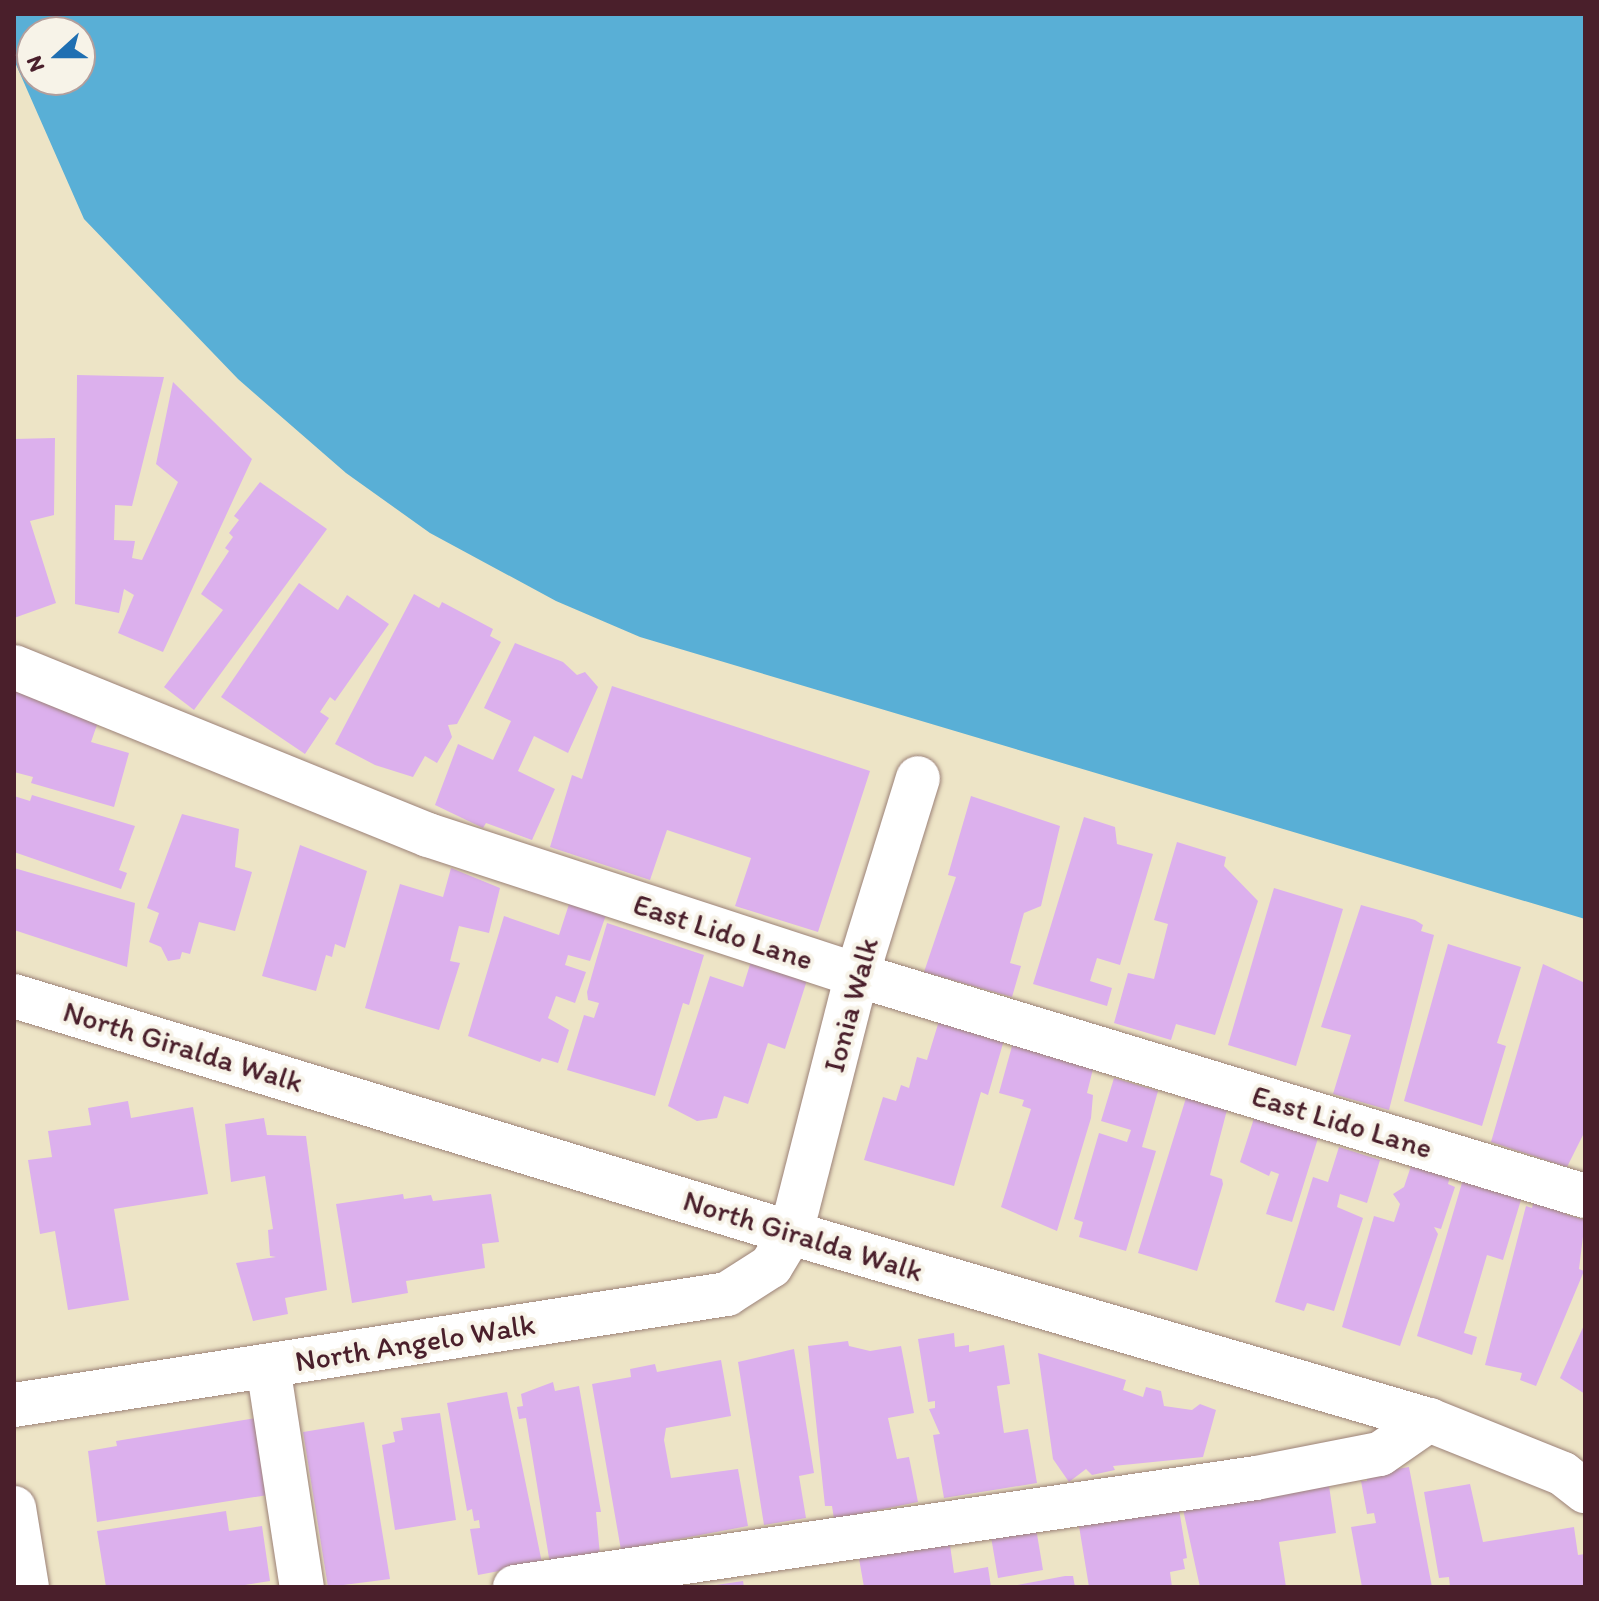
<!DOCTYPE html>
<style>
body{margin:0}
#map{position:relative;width:1599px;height:1601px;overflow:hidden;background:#ede4c6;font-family:Itim,sans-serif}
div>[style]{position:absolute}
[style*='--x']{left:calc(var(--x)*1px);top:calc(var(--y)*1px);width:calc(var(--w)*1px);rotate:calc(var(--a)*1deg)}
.water>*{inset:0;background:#59afd6}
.building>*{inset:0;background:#dcb0ed}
.roads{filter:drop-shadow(0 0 2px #9c8278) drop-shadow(0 0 2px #9c8278)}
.minor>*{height:44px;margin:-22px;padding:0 22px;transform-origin:22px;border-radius:22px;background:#fff}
span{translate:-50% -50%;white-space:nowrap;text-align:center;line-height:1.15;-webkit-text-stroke:8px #f7f3e8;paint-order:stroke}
.street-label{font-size:30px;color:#4a1f2b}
.frame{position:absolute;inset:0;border:16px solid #4a1f2b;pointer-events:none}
.north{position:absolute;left:16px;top:16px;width:80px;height:80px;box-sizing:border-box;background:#f7f3e8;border:2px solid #b29e9c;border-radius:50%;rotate:249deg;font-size:22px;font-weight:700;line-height:32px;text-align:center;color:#4a1f2b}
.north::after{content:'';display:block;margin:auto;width:28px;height:36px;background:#1f6fb2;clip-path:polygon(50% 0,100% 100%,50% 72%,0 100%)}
</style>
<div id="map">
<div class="water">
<i style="clip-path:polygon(evenodd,14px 14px,1585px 14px,1585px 919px,640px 637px,556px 601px,430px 533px,346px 473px,238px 379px,84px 219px,14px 60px,14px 14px,32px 32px,80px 32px,80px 80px,32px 80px,32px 32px)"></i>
</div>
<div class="building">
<i style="clip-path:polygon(77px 375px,164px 377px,132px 506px,115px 505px,114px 540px,135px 541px,132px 558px,142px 560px,178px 482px,156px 464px,173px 382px,252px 459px,163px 652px,118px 633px,134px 595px,124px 589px,119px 613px,75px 604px)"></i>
<i style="clip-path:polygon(55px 438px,54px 515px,30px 521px,56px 603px,14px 618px,14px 439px)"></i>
<i style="clip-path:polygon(260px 482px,327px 529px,194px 710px,164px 687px,223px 610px,201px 594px,229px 551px,225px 548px,233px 537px,229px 533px,239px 520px,234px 516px)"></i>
<i style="clip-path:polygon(299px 583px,338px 610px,347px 595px,389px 624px,335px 701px,330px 697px,320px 712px,329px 718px,305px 754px,221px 697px)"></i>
<i style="clip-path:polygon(414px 594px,439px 608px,442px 602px,493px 629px,490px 636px,501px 642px,457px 724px,448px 725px,452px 737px,437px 763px,425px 756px,413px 777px,375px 765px,335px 744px)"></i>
<i style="clip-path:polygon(515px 643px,563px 662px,577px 675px,585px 672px,598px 687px,568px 753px,534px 736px,518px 771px,555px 789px,532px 840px,486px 823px,483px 828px,435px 805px,458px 744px,493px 760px,511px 721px,484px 708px)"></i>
<i style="clip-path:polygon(612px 686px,870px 771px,818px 932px,735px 906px,751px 858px,667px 830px,650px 880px,550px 847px,572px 775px,582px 779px)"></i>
<i style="clip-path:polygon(14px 689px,98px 722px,91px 742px,129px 753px,114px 807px,31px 783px,33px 777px,14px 772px)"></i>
<i style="clip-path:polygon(32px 795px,135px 826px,119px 870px,127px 873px,121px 889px,14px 852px,14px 796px,30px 801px)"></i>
<i style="clip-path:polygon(971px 796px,1060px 826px,1041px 906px,1024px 913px,1010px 963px,1021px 966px,1012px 997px,924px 972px,956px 877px,948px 875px)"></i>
<i style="clip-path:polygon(182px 814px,239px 829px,235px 867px,252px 872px,235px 931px,199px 922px,190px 954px,182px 952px,180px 959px,168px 961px,161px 947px,149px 942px,159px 913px,147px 908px)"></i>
<i style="clip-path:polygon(1084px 817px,1115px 827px,1117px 844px,1153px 854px,1120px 965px,1097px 958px,1090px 981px,1112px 988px,1107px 1006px,1033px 984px)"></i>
<i style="clip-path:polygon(1177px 842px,1226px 857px,1224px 866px,1258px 901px,1215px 1035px,1176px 1024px,1171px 1040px,1114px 1023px,1128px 973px,1154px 979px,1168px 924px,1154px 920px)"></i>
<i style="clip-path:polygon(300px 845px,367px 871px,345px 948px,335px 944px,332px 957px,326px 955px,316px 991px,262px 976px)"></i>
<i style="clip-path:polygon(14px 868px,135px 903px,127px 967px,14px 930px)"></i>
<i style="clip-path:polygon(451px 868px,500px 888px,489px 933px,459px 926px,450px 961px,460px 963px,439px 1030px,365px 1008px,400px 884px,443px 897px)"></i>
<i style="clip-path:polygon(1274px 888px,1343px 909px,1296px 1066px,1228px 1045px)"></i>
<i style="clip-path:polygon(570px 901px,607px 912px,590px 961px,568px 955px,565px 965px,586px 972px,575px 1003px,556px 996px,548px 1018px,569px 1030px,558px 1063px,542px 1058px,540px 1062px,468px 1036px,504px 916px,559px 935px)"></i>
<i style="clip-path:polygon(1361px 905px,1415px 920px,1423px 925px,1421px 931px,1434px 935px,1389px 1110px,1333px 1094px,1351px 1035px,1321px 1027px)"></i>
<i style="clip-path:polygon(607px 923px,704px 955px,689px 1005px,683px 1003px,655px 1096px,567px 1070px,584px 1015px,594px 1018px,599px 1003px,588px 1000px,587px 992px)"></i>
<i style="clip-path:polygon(1448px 944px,1521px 967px,1497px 1043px,1506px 1046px,1482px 1126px,1404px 1101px)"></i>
<i style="clip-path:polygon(752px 958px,808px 977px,785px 1049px,768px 1043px,748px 1104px,724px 1096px,717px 1118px,697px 1121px,668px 1106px,710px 976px,743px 987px)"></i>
<i style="clip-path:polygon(1543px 964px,1585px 983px,1585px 1131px,1567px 1167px,1491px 1142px)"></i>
<i style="clip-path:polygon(939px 1021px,1004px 1040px,988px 1095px,981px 1092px,954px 1186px,864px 1160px,883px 1097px,896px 1101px,901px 1085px,909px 1088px,917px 1057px,927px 1060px)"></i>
<i style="clip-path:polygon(1014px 1039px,1093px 1069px,1087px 1093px,1093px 1095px,1091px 1118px,1057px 1231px,1001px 1207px,1031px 1109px,1022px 1106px,1024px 1100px,999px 1093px)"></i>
<i style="clip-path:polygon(1114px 1078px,1158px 1091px,1142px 1147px,1156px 1151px,1126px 1251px,1079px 1237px,1083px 1222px,1074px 1219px,1099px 1133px,1127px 1142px,1131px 1130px,1101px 1121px)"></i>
<i style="clip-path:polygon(1186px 1098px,1227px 1110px,1210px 1175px,1222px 1179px,1223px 1184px,1197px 1271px,1138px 1253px)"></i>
<i style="clip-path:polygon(128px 1101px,131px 1118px,193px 1107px,208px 1194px,114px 1209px,129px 1300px,68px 1310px,55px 1231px,40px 1234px,28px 1160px,52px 1157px,48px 1131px,91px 1125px,88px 1108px)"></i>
<i style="clip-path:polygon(1257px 1109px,1319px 1135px,1292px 1222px,1266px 1214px,1279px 1174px,1271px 1171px,1269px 1176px,1240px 1162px)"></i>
<i style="clip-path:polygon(264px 1118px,267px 1135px,306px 1136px,327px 1290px,285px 1298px,288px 1314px,253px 1321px,236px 1263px,276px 1257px,270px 1256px,268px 1230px,273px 1229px,265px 1176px,231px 1182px,225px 1124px)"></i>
<i style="clip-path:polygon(1339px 1147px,1380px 1160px,1367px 1203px,1340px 1194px,1337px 1207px,1363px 1218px,1334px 1311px,1307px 1303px,1304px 1311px,1275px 1302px,1313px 1177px,1328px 1182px)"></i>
<i style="clip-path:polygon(1414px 1157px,1452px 1169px,1448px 1184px,1455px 1187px,1441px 1229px,1434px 1227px,1438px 1234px,1400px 1346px,1342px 1327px,1374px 1216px,1394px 1222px,1400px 1204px,1393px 1194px,1404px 1187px)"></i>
<i style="clip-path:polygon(1464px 1176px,1523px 1193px,1503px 1260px,1487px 1255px,1464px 1333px,1477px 1337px,1472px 1355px,1417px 1336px)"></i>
<i style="clip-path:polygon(403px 1194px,404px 1199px,431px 1195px,433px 1201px,491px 1194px,499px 1242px,482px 1244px,485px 1268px,406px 1281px,408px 1293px,352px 1303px,336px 1204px)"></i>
<i style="clip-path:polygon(1534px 1199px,1568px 1207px,1565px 1214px,1585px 1220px,1579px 1269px,1584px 1271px,1536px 1386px,1520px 1380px,1522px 1373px,1485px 1365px,1526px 1206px,1532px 1208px)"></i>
<i style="clip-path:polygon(1585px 1323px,1585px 1394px,1560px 1378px)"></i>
<i style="clip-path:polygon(954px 1333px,955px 1347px,969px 1345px,969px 1352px,1004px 1345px,1010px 1384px,997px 1386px,1004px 1433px,1028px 1429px,1037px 1483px,944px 1498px,933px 1435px,940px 1434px,929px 1409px,935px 1408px,935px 1401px,928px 1402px,918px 1339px)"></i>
<i style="clip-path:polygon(848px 1341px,849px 1346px,870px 1351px,901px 1346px,914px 1413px,888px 1418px,897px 1459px,909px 1457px,918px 1502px,834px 1519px,832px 1506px,825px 1506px,808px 1346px)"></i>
<i style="clip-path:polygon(794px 1349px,814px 1473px,799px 1476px,806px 1518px,764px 1525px,738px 1362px)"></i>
<i style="clip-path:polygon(1038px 1353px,1126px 1380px,1123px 1390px,1143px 1397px,1146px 1387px,1161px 1391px,1164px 1406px,1192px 1410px,1200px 1404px,1216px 1410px,1203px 1457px,1113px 1466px,1115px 1470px,1092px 1475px,1086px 1469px,1069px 1482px,1053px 1459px)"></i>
<i style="clip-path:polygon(721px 1360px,731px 1416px,666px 1428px,664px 1440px,671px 1478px,738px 1469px,748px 1526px,621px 1550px,592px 1384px,631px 1377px,630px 1369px,655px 1364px,657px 1372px)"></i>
<i style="clip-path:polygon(553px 1382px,555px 1391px,579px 1386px,601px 1512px,596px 1512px,600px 1555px,550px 1564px,526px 1418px,519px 1419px,517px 1407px,523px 1406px,521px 1394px)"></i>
<i style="clip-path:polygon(507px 1392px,542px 1563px,478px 1575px,470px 1529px,480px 1528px,479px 1520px,474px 1521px,472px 1509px,467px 1511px,447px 1403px)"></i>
<i style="clip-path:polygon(440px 1413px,456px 1520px,395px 1530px,382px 1445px,395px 1442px,393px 1432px,403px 1430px,401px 1418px)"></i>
<i style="clip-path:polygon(262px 1417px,274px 1494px,97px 1522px,88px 1451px,117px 1446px,116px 1441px)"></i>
<i style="clip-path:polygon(364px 1422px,390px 1579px,328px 1587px,303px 1432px)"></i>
<i style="clip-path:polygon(1409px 1467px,1432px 1587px,1362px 1587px,1351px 1527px,1376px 1523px,1374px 1513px,1367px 1514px,1361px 1481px,1367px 1481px,1367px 1474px)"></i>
<i style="clip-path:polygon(1328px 1479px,1336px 1533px,1279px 1542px,1286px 1587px,1200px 1587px,1181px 1500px)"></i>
<i style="clip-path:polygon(1470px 1484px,1483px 1542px,1574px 1527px,1578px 1555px,1585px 1554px,1585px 1587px,1450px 1587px,1449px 1577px,1439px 1578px,1424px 1492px)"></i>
<i style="clip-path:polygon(1178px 1503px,1187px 1558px,1183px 1559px,1185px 1569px,1170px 1572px,1172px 1587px,1089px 1587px,1078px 1520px)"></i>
<i style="clip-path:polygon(226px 1511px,229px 1531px,262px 1526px,270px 1581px,232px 1587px,106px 1587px,97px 1531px)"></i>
<i style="clip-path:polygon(1035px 1522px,1043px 1570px,998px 1578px,990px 1531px)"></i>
<i style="clip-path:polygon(949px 1538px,954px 1573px,988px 1567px,991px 1587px,864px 1587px,858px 1553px)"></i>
<i style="clip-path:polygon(1065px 1576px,1073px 1576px,1075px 1587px,1007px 1587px)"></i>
<i style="clip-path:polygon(743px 1581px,744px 1587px,716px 1587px,716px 1585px)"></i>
</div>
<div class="roads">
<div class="minor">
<i style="--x:14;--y:667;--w:447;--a:22.1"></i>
<i style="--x:428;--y:835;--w:451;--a:18.1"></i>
<i style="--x:857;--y:975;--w:761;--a:16.89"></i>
<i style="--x:14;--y:996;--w:812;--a:16.96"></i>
<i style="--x:791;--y:1233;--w:665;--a:16.34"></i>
<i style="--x:1429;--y:1420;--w:144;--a:21.9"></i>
<i style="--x:1563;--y:1474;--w:28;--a:38"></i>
<i style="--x:268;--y:1366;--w:224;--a:81.3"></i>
<i style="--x:14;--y:1405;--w:722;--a:-8.85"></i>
<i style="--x:727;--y:1294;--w:52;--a:-32.5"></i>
<i style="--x:771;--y:1266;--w:39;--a:-59"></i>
<i style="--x:791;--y:1233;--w:266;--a:-75.7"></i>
<i style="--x:857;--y:975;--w:206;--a:-72.8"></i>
<i style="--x:14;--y:1508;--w:80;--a:80.7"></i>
<i style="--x:515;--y:1587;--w:749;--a:-8.37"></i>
<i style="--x:1256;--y:1478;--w:126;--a:-11"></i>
<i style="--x:1380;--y:1454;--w:60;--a:-34.8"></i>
</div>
</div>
<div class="street-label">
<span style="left:723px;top:932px;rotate:18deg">East Lido Lane</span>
<span style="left:851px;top:1005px;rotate:-75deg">Ionia Walk</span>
<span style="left:183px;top:1047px;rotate:17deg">North Giralda Walk</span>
<span style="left:1342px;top:1122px;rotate:17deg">East Lido Lane</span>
<span style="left:803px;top:1236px;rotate:17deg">North Giralda Walk</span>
<span style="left:415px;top:1343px;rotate:-9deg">North Angelo Walk</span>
</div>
<div class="frame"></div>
<div class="north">N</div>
</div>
